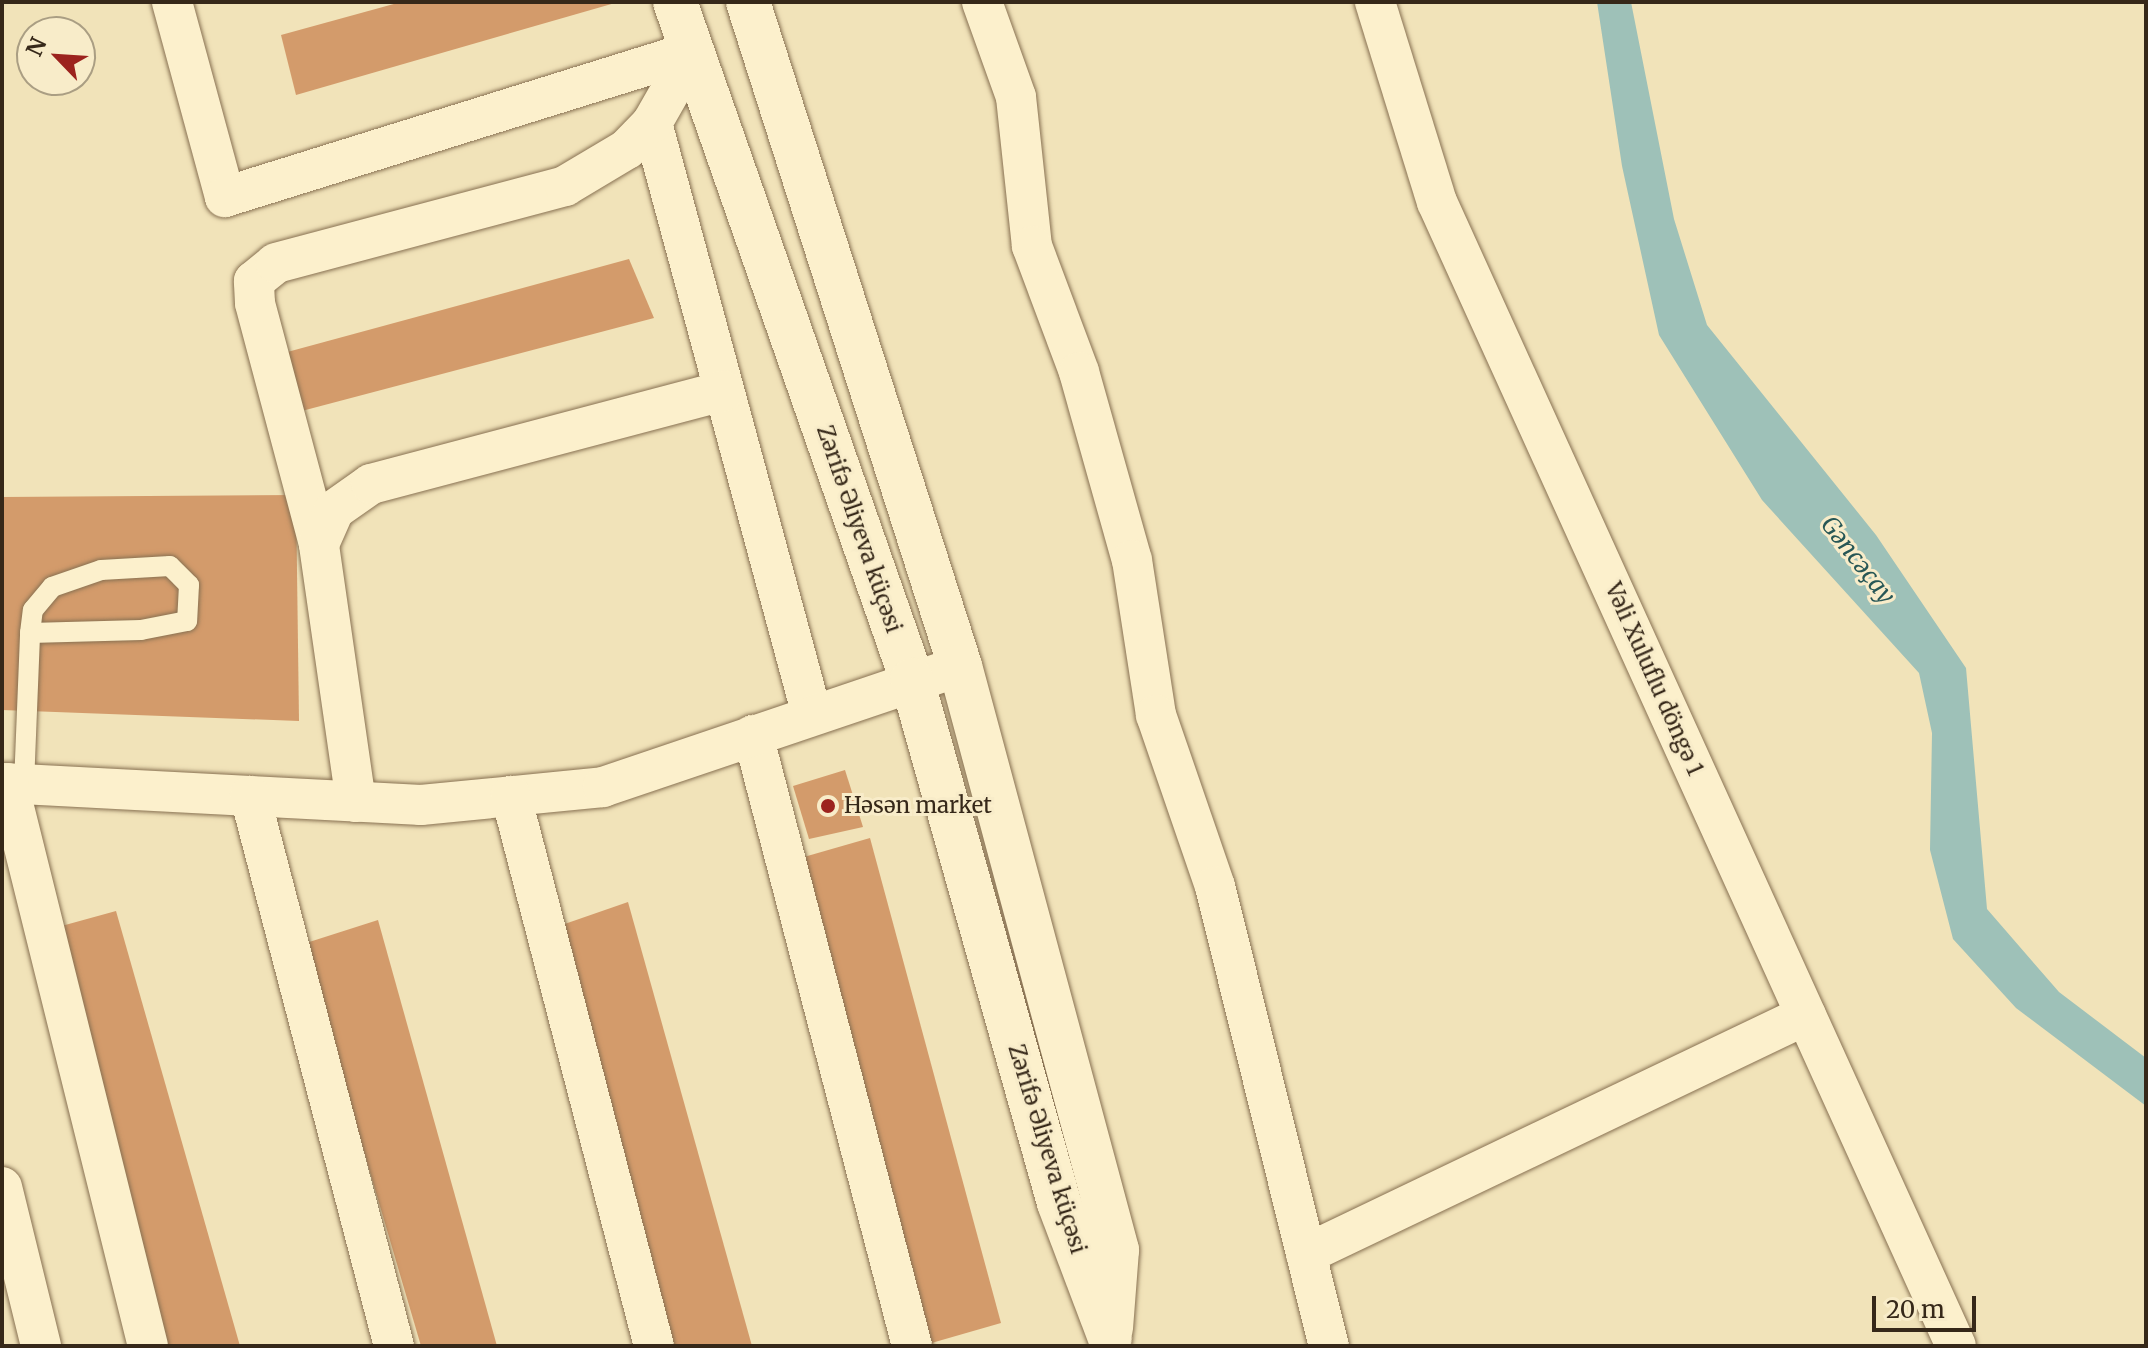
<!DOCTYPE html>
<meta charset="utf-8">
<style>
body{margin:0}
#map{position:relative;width:2148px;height:1348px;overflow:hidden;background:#f1e3b9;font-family:Merriweather,serif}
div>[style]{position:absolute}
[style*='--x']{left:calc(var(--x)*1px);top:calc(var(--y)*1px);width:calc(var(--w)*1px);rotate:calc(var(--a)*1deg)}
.water>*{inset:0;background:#9ec1b8}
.building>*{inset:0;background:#d39b6b}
.roads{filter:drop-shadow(0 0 2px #887152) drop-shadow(0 0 2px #887152)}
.service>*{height:20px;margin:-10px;padding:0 10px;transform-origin:10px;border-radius:10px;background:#fcf0cc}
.minor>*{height:40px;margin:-20px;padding:0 20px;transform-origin:20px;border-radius:20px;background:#fcf0cc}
.tertiary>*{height:44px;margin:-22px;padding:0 22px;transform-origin:22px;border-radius:22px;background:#fcf0cc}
.dots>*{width:22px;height:22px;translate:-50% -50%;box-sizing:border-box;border:4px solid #f8ecc9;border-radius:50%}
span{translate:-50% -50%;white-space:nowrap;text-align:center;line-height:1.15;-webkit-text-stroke:6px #f8ecc9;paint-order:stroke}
.street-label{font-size:22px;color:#362819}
.poi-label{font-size:22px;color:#362819}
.left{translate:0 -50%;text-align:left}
.water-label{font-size:24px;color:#275756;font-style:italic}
.frame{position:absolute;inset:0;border:4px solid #362819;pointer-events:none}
.north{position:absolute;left:16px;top:16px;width:80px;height:80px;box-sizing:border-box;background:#f8ecc9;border:2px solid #aa9e83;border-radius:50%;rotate:295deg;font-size:22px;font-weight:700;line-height:32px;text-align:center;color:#362819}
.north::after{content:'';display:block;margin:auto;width:28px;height:36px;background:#9c231e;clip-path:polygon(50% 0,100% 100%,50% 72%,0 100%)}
.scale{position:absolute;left:1872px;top:1296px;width:104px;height:36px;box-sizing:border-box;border:4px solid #362819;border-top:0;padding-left:10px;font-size:24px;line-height:28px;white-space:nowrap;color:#362819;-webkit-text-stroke:6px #f8ecc9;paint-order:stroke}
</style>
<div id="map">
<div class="water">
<i style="clip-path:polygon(1597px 2px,1631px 2px,1674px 219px,1707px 325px,1876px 535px,1966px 668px,1987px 909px,2059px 992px,2146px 1058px,2146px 1106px,2016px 1008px,1953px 939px,1930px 850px,1932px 733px,1919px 673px,1762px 500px,1659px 335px,1622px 166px)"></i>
</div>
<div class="building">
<i style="clip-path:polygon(401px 2px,615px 2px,615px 3px,296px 95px,281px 35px)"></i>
<i style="clip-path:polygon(629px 259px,654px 318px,298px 412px,280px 354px)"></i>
<i style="clip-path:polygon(296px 495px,299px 721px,2px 710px,2px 497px)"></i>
<i style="clip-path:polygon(845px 770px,863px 827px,809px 839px,793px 786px)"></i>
<i style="clip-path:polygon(870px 838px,1001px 1323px,928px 1344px,790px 861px)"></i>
<i style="clip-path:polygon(628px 902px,752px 1346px,668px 1346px,556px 927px)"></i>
<i style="clip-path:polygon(116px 911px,240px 1346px,168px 1346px,47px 930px)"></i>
<i style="clip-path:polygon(378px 920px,497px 1346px,421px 1346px,303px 944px)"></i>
</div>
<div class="roads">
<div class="service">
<i style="--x:24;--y:785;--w:152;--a:-87.7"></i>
<i style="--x:30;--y:633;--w:23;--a:-83"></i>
<i style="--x:33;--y:610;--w:30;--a:-50"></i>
<i style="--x:52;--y:587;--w:52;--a:-19.1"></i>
<i style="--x:101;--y:570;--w:69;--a:-3.3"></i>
<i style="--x:170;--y:566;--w:27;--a:45"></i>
<i style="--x:189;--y:585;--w:36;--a:93"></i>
<i style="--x:187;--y:621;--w:47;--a:168.9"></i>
<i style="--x:141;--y:630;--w:111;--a:178.5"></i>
</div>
<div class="minor">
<i style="--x:172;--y:2;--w:202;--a:74.8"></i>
<i style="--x:225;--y:197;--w:490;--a:-17.3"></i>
<i style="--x:982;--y:2;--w:101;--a:70.3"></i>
<i style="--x:1016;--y:97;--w:150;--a:83.9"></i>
<i style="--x:1032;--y:246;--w:134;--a:69.5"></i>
<i style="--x:1079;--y:372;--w:195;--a:74.3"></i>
<i style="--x:1132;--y:560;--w:157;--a:81.2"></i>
<i style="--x:1156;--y:715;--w:181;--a:71"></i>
<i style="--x:1215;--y:886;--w:474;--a:76.1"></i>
<i style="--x:1375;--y:2;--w:209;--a:72.8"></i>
<i style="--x:1437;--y:202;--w:1256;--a:65.6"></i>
<i style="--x:652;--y:123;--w:613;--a:74.88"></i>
<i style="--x:319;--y:544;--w:249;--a:-104.9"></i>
<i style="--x:255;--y:303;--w:22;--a:-93"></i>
<i style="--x:254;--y:281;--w:28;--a:-39"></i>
<i style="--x:276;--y:263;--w:299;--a:-14.9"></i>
<i style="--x:565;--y:186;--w:72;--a:-30.8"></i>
<i style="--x:627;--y:149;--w:36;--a:-46"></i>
<i style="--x:652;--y:123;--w:83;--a:-60.3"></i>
<i style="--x:753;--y:735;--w:631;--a:75.41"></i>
<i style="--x:2;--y:783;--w:420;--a:3"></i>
<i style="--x:421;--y:805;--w:183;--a:-5.6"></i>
<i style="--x:603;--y:787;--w:377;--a:-18.7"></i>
<i style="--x:8;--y:783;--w:580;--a:76.04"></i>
<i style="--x:250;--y:796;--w:569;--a:75.33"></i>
<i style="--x:511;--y:796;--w:568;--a:75.43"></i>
<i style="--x:356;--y:802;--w:261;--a:-98.2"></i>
<i style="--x:319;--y:544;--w:37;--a:-66"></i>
<i style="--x:334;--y:510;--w:45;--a:-35.1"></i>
<i style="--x:371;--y:484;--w:365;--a:-14.8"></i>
<i style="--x:2;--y:1187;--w:164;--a:76.2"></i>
<i style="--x:1306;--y:1254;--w:554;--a:-25.55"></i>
</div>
<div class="tertiary">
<i style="--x:675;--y:2;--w:718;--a:70.73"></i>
<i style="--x:912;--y:680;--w:543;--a:74.3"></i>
<i style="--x:1059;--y:1203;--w:144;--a:69.3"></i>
<i style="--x:748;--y:2;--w:697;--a:72.29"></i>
<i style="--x:960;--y:666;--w:605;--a:74.95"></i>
<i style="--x:1117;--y:1250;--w:78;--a:94.4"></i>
</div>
</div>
<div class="dots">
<i style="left:828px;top:806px;background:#9c231e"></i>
</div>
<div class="street-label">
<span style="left:859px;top:529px;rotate:71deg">Zərifə Əliyeva küçəsi</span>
<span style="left:1654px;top:679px;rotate:66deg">Vəli Xuluflu döngə 1</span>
<span style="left:1047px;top:1149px;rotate:73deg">Zərifə Əliyeva küçəsi</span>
</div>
<div class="poi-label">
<span class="left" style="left:844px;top:806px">Həsən market</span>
</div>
<div class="water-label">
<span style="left:1858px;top:560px;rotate:52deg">Gəncəçay</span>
</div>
<div class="frame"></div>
<div class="north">N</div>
<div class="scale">20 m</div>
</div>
